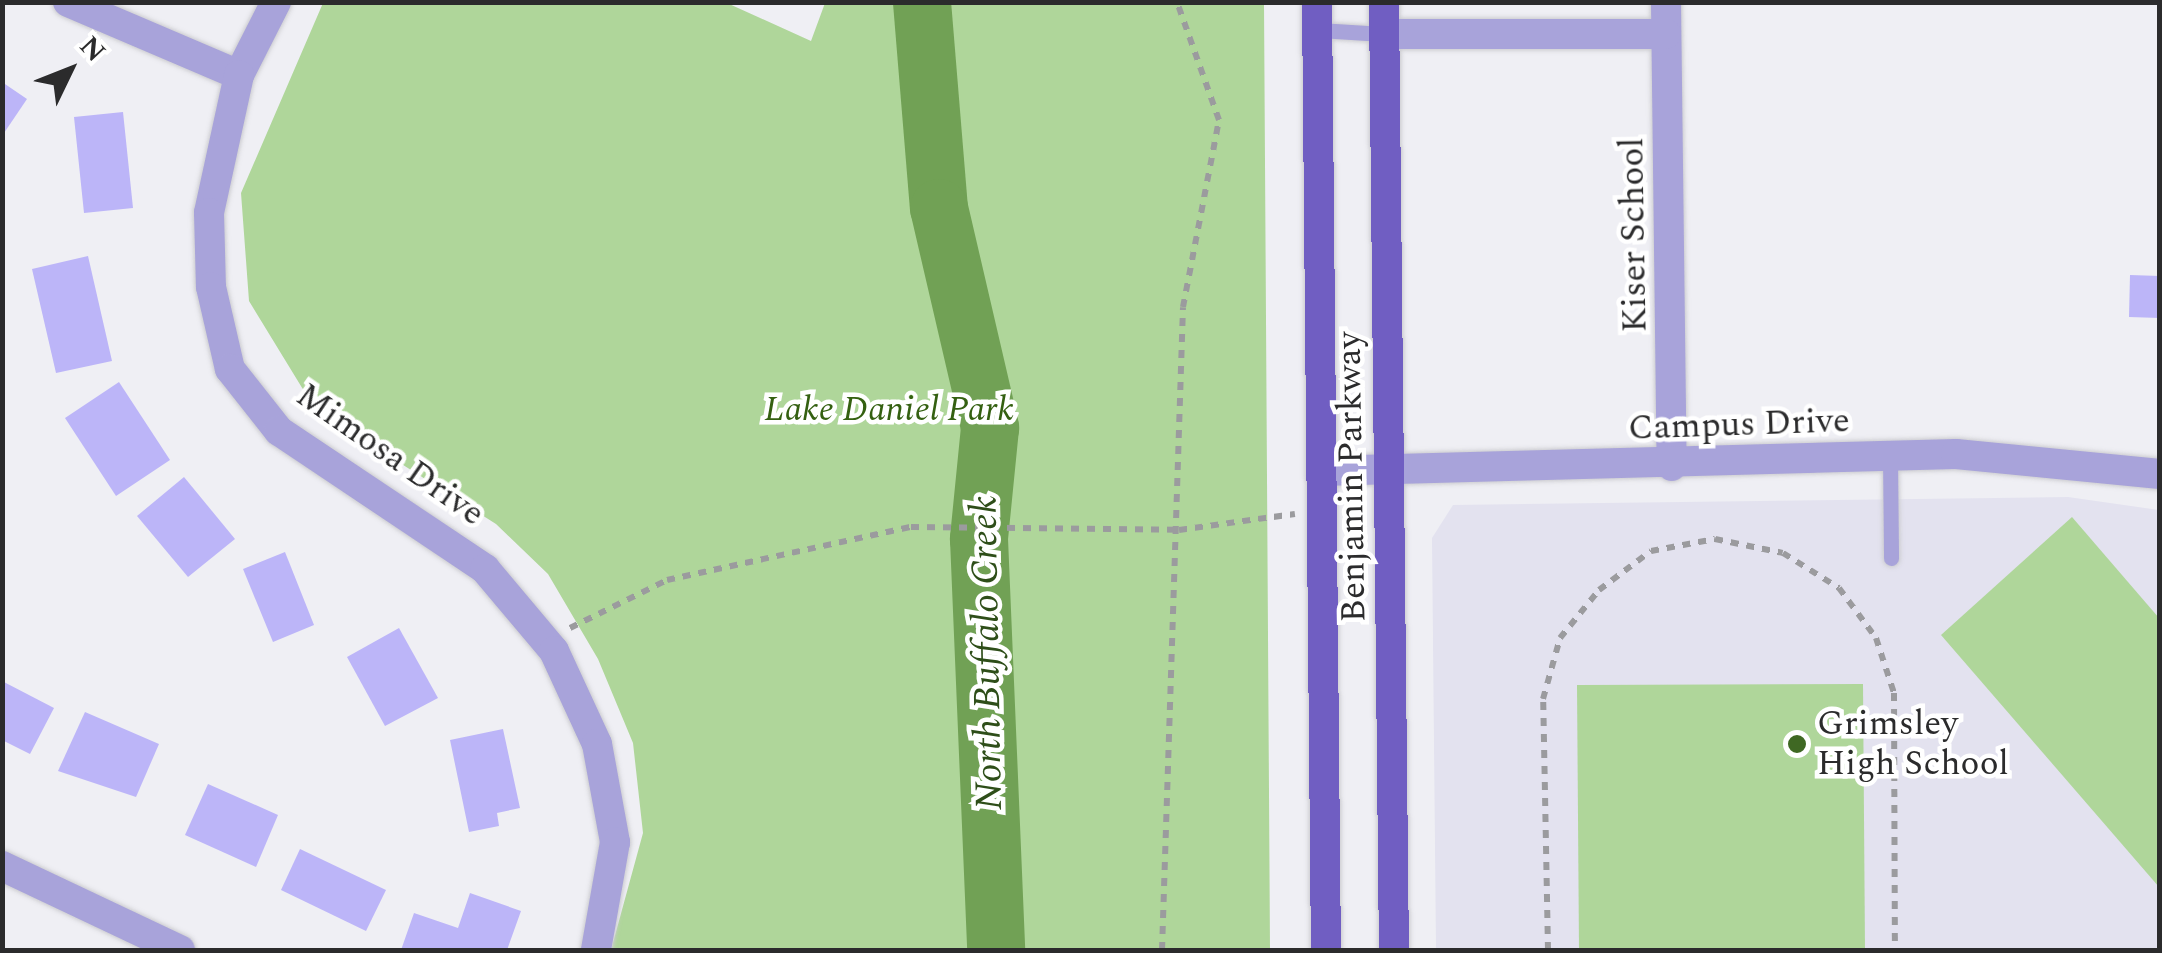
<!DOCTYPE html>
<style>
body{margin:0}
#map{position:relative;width:2162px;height:953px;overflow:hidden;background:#efeff4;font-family:Spectral,serif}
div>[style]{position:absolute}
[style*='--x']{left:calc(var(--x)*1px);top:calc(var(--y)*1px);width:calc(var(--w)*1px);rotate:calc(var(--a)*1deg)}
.built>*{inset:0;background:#e3e2ef}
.green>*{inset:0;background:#afd69a}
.river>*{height:58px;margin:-29px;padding:0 29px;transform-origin:29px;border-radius:29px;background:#71a155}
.building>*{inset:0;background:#bcb5f8}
.path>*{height:6px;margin-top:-3px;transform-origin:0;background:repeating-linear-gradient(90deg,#9b9b9e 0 8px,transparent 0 16px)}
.roads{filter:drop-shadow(0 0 2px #ccccd0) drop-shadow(0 0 2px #ccccd0)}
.lane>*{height:15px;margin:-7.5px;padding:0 7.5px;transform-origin:7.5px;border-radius:7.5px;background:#a8a3da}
.street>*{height:30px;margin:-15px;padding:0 15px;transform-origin:15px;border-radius:15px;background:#a8a3da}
.primary>*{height:30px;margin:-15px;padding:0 15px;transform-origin:15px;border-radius:15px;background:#705ec2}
.dots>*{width:28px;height:28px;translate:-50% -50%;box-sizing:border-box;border:5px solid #fff;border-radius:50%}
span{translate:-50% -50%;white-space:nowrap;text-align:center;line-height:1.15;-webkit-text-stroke:9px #fff;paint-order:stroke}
.street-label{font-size:35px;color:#2b2b2c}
.park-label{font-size:35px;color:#346011;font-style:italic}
.poi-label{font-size:35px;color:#2b2b2c}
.left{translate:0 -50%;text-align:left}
.water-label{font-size:38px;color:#2e4e19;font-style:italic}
.frame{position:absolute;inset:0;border:5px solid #2b2b2c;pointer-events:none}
.north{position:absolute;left:20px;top:20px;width:100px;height:100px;-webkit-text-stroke:8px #fff;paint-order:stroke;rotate:47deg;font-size:28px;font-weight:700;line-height:40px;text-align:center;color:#2b2b2c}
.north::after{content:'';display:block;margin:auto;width:35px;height:45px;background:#2b2b2c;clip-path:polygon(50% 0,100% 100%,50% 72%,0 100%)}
</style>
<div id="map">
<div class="built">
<i style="clip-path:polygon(2068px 497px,2159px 510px,2159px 950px,1436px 950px,1432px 538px,1453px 505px)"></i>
</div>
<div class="green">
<i style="clip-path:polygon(323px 3px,727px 3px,811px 41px,825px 3px,1264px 3px,1270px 950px,611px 950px,643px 833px,633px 743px,598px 659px,548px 574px,496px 524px,315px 409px,249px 301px,241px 193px)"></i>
<i style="clip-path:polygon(2072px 517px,2159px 618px,2159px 887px,1941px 635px)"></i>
<i style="clip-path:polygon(1863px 684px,1865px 950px,1579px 950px,1577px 685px)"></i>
</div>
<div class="river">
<i style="--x:922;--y:2;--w:207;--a:85.3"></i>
<i style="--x:939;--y:208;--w:226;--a:76.9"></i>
<i style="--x:990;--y:428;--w:112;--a:95.7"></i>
<i style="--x:979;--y:539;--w:411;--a:87.6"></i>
</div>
<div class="building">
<i style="clip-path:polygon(2px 82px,27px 99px,2px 136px)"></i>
<i style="clip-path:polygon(123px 112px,133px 208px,84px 213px,74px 117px)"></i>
<i style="clip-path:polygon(88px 256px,112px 361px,56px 373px,32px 269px)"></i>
<i style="clip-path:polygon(2130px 275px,2160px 276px,2160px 318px,2129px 317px)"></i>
<i style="clip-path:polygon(119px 382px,170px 460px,116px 496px,65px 418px)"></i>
<i style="clip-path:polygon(184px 477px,235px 539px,188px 577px,137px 516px)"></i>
<i style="clip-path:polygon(285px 552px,314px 625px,273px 642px,243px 569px)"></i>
<i style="clip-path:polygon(399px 628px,438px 698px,385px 726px,347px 657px)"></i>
<i style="clip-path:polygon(2px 681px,54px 708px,30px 754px,2px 740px)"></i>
<i style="clip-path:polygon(85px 712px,159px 744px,136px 797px,58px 771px)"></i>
<i style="clip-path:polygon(503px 729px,520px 808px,497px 813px,499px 826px,469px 832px,450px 740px)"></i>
<i style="clip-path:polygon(208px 784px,278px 815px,256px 867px,185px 835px)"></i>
<i style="clip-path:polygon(300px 849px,386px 890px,366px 931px,281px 890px)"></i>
<i style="clip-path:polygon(470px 893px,521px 911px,507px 950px,401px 950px,414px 913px,458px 928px)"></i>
</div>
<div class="path">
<i style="--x:570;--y:628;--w:108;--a:-26.3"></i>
<i style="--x:667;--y:580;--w:250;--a:-12.3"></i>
<i style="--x:911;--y:527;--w:268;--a:0.6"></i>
<i style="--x:1179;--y:530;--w:117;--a:-7.9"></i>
<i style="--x:1162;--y:950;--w:643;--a:-88.13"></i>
<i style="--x:1183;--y:307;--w:190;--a:-79.1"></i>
<i style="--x:1219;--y:120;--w:125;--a:-109.6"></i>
<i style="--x:1548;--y:950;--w:251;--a:-91.1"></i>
<i style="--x:1543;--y:699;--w:63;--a:-74.4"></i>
<i style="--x:1560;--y:638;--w:62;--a:-50.9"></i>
<i style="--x:1599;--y:590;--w:65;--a:-36.9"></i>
<i style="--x:1651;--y:551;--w:65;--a:-10.6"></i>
<i style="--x:1715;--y:539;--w:69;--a:11.6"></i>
<i style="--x:1783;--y:553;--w:66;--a:32"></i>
<i style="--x:1839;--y:588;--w:62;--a:53.5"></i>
<i style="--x:1876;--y:638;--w:58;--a:71.9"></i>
<i style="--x:1894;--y:693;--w:257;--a:89.8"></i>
</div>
<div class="roads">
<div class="lane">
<i style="--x:1318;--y:30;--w:66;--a:3.5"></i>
<i style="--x:1890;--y:457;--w:101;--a:89.4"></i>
</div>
<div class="street">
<i style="--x:68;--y:2;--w:186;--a:23.1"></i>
<i style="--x:276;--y:2;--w:82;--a:116.9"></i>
<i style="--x:239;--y:75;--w:141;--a:102.3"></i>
<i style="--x:209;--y:213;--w:74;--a:88.5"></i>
<i style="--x:211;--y:287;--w:84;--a:77"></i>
<i style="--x:230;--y:369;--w:79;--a:51.7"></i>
<i style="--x:279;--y:431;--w:248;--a:33.8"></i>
<i style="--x:485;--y:569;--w:107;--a:49.9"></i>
<i style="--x:554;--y:651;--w:102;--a:65.2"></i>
<i style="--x:597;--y:744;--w:100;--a:79.6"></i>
<i style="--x:615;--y:842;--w:110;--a:100"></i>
<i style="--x:1666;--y:2;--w:464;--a:89.3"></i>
<i style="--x:1384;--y:34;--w:282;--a:0"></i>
<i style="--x:1321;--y:471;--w:635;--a:-1.53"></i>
<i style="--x:1956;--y:454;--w:205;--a:5.6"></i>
<i style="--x:2;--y:866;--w:197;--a:25.3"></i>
</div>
<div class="primary">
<i style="--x:1317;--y:2;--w:948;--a:89.46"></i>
<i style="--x:1384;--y:2;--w:948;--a:89.4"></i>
</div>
</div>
<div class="dots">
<i style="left:1797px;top:744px;background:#3f6823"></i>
</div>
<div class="street-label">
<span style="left:1634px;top:235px;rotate:-91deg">Kiser School</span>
<span style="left:1739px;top:425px;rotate:-2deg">Campus Drive</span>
<span style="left:390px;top:455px;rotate:35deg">Mimosa Drive</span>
<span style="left:1352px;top:477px;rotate:-91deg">Benjamin Parkway</span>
</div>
<div class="park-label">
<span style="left:889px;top:410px">Lake Daniel Park</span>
</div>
<div class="poi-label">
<span class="left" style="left:1817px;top:744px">Grimsley<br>High School</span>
</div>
<div class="water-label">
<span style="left:988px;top:653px;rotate:-91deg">North Buffalo Creek</span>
</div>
<div class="frame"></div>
<div class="north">N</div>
</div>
